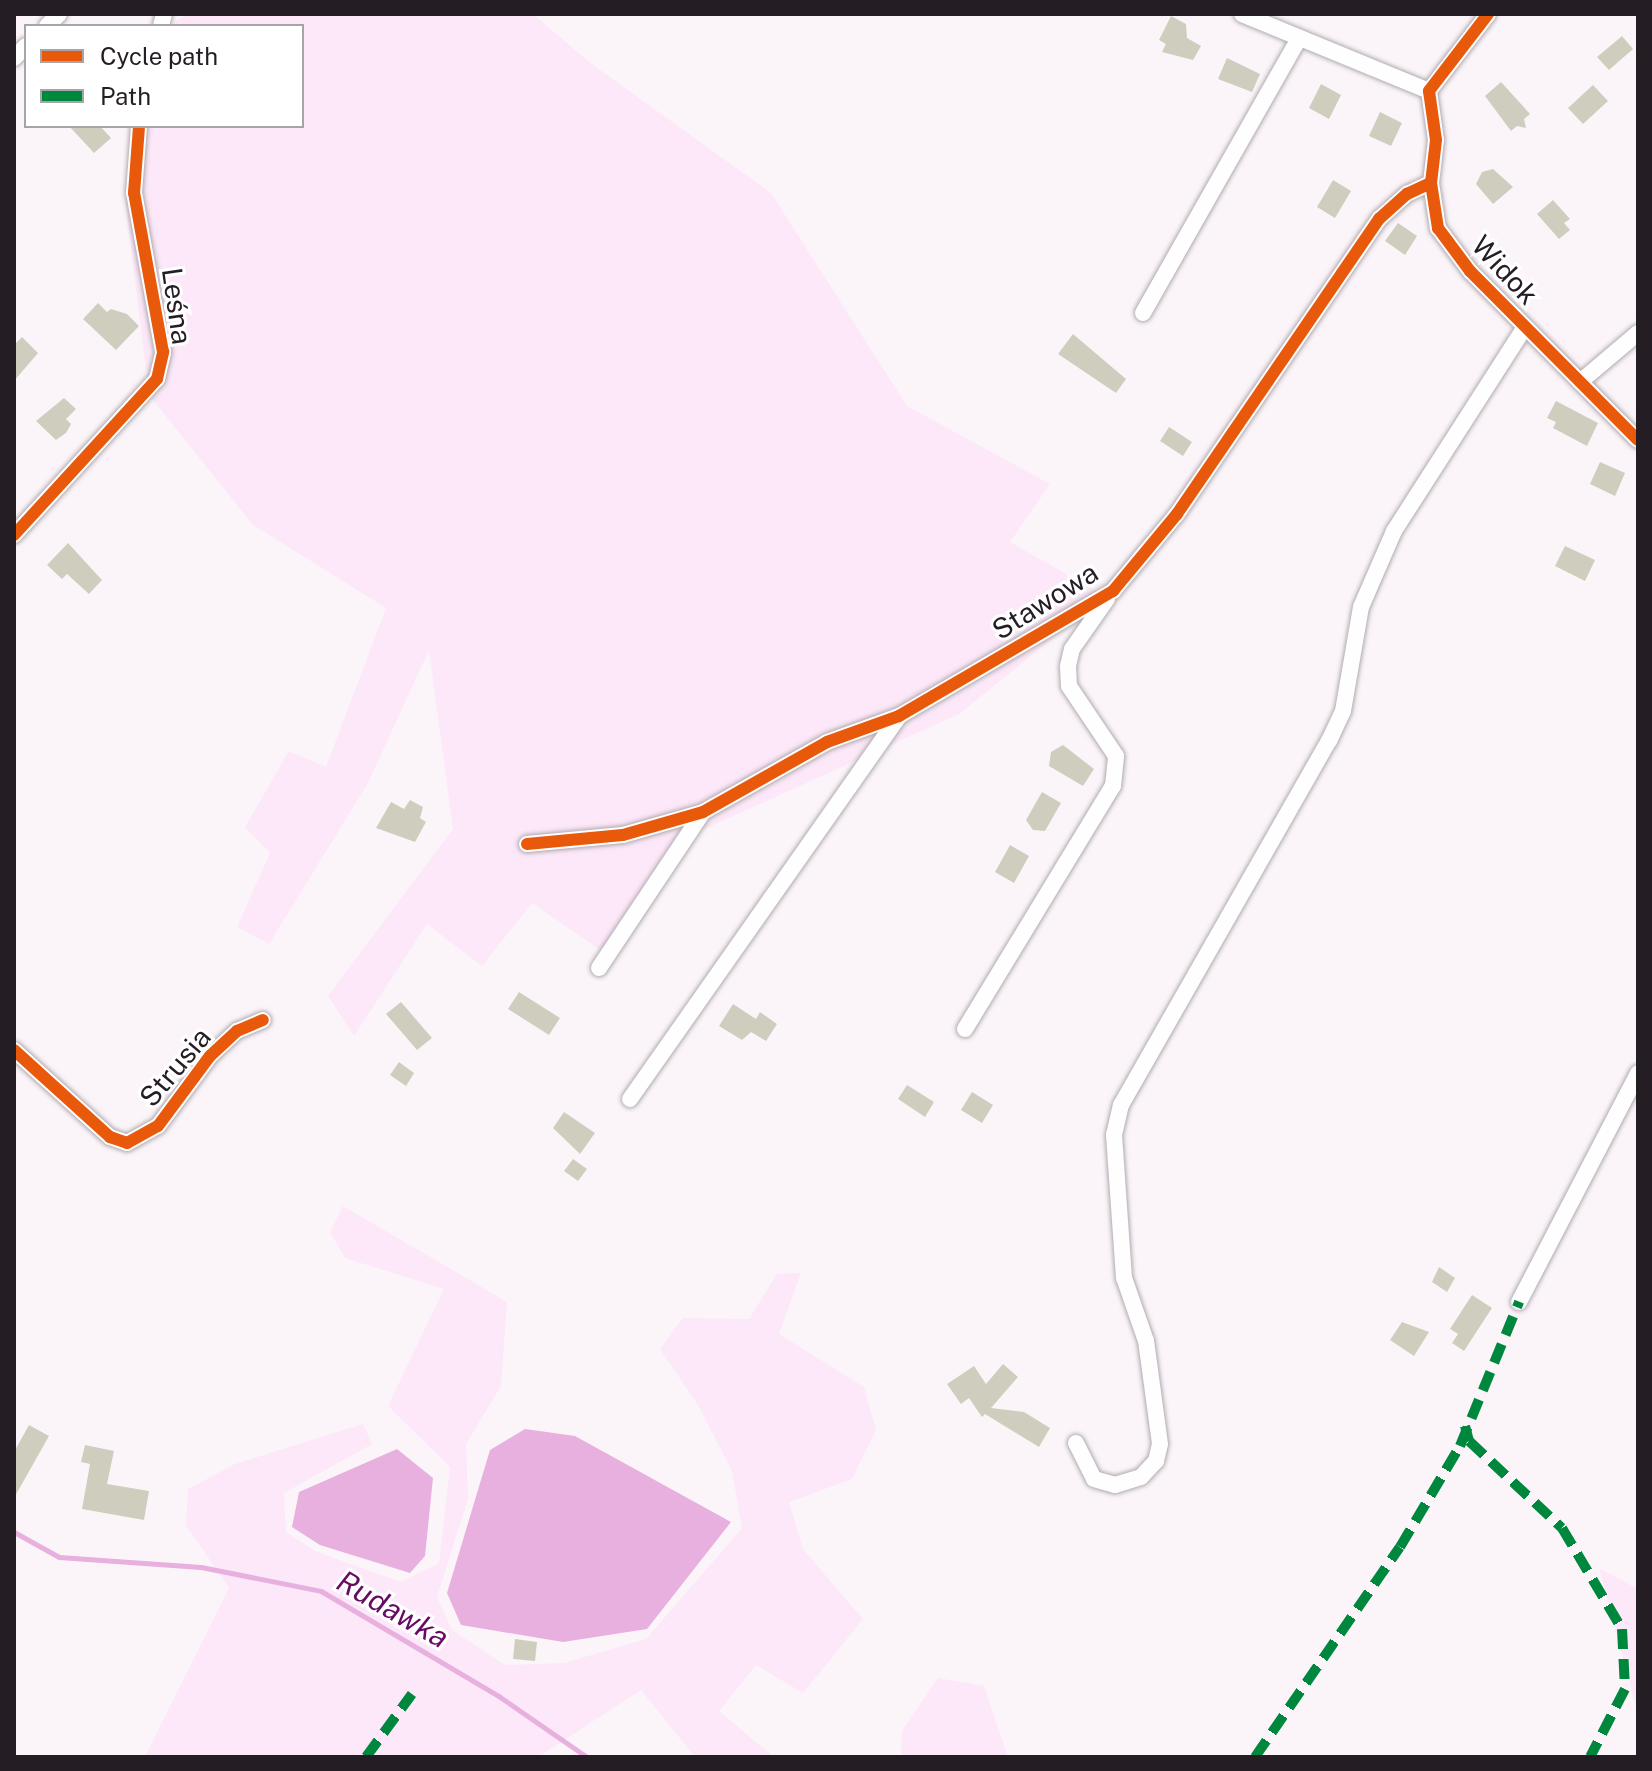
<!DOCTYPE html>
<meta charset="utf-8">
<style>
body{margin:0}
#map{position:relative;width:1652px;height:1771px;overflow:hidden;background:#fbf5fa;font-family:"Public Sans",sans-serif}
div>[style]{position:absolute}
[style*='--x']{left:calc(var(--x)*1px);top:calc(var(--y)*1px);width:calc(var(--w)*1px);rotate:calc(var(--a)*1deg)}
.green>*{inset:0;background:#fce8f8}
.water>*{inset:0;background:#e7b0df}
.stream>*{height:5px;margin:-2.5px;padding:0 2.5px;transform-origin:2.5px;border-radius:2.5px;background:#e7b0df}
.building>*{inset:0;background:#cfcebe}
.roads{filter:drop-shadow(0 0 2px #b1abb0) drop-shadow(0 0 2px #b1abb0)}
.minor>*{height:16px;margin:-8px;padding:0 8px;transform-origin:8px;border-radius:8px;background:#fefefe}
.quiet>*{height:10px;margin-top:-5px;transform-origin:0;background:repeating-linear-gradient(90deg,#00873e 0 20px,transparent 0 30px)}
.cycleway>*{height:12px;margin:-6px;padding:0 6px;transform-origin:6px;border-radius:6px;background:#e8590c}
span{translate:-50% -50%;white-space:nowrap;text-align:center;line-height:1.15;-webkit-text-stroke:6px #fff;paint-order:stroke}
.street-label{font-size:28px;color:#241d23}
.water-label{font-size:30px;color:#670a61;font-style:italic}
.frame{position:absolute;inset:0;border:16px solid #241d23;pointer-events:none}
.legend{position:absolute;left:24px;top:24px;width:280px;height:104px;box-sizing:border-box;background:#fff;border:2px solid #a7a5a7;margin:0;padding:10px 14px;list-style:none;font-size:24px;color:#241d23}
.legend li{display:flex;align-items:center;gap:16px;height:40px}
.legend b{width:40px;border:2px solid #a7a5a7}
</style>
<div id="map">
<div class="green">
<i style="clip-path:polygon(188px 14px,533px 14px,589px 62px,771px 193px,907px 406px,1050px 484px,1010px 542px,1105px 596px,959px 714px,698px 832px,612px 958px,532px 903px,482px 966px,427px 924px,354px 1036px,328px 996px,453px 829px,429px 650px,368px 783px,269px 944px,237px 927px,270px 853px,245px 827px,289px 751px,326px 767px,386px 608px,253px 525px,149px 395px,125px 198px,143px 126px,302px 126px,302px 26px,167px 26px)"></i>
<i style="clip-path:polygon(343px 1206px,507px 1302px,501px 1386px,466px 1444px,468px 1499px,437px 1597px,452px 1630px,505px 1665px,564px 1663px,646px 1639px,742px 1528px,732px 1471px,698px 1405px,660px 1349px,683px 1318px,749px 1319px,777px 1274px,801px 1273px,779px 1334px,864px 1387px,876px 1430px,852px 1479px,789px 1502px,803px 1549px,863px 1619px,803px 1693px,756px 1665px,719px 1711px,774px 1757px,695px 1757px,641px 1690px,538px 1757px,145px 1757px,229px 1588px,186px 1525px,188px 1489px,235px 1464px,363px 1424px,372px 1444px,284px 1493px,286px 1532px,317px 1552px,401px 1582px,439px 1563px,450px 1467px,388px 1406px,444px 1289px,345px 1258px,330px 1232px)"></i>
<i style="clip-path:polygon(1599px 1568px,1638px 1589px,1638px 1714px)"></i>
<i style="clip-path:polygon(938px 1678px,984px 1686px,1008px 1757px,901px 1757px,902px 1731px)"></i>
</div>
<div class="water">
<i style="clip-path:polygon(525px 1429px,575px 1436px,731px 1522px,647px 1629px,563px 1642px,461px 1625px,447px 1593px,490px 1450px)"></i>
<i style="clip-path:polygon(397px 1449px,433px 1478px,425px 1556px,410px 1573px,320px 1545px,292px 1527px,299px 1492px)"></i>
</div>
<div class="stream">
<i style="--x:14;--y:1532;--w:51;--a:29.1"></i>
<i style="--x:59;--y:1557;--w:142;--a:4"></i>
<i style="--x:201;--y:1567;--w:122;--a:11.3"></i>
<i style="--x:321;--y:1591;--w:208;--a:30.6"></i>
<i style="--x:500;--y:1697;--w:106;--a:34.6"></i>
</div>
<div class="building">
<i style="clip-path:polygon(1171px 16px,1186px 24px,1187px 38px,1201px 46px,1193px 60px,1162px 52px,1166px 44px,1159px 40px)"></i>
<i style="clip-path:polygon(1622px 36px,1633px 49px,1609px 70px,1597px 57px)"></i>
<i style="clip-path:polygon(1227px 58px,1260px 74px,1252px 92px,1218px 79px)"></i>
<i style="clip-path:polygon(1501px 82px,1530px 114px,1524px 119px,1526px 128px,1517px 126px,1511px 131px,1485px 96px)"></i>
<i style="clip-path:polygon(1321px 84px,1341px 95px,1329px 119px,1309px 108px)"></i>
<i style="clip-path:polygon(1593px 85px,1608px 101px,1583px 124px,1568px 108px)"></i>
<i style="clip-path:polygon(1380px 112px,1402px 123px,1391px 146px,1369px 136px)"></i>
<i style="clip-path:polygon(69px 126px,100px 126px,111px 138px,94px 153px)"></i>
<i style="clip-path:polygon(1493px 169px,1513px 187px,1493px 204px,1476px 184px,1482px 172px)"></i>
<i style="clip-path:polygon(1333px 180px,1351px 191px,1335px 218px,1317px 207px)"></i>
<i style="clip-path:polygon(1553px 200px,1570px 219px,1564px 223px,1570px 230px,1559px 239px,1537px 214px)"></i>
<i style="clip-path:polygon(1398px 223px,1417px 236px,1405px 255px,1385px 241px)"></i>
<i style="clip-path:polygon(98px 303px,107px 312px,111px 309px,127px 314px,139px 326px,116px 350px,83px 319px)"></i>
<i style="clip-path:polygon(1073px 334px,1126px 379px,1116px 393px,1058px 354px)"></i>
<i style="clip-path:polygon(22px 337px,38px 353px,14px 381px,14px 345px)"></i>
<i style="clip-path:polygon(64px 398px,76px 409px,66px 419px,71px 424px,66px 433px,56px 440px,36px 421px)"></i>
<i style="clip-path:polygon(1556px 401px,1598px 423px,1587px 446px,1553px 428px,1556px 422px,1547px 418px)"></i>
<i style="clip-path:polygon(1169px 427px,1192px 442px,1183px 456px,1160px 441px)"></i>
<i style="clip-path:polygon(1600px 462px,1625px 473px,1615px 496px,1590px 484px)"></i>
<i style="clip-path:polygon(68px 543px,102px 580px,89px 594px,67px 574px,62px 579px,47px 565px)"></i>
<i style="clip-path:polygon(1565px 546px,1595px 560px,1585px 581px,1555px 566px)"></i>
<i style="clip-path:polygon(1063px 745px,1094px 769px,1083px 786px,1049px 766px,1051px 752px)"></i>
<i style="clip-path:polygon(1042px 792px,1061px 803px,1045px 831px,1033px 830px,1026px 820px)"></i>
<i style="clip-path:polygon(410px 800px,423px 807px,420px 818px,426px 822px,415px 842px,376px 828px,391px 802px,404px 809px)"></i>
<i style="clip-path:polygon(1010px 845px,1029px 856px,1014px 883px,995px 872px)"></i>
<i style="clip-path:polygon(519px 992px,560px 1018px,549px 1035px,508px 1009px)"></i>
<i style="clip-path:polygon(401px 1002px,432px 1038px,417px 1050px,386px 1014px)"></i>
<i style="clip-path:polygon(733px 1004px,756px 1019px,760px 1012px,777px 1024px,766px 1041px,751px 1032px,742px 1040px,719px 1026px)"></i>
<i style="clip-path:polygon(399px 1062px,414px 1073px,406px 1086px,390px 1075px)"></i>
<i style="clip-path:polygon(907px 1085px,934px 1102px,925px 1117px,898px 1099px)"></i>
<i style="clip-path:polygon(972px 1092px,993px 1105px,982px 1123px,961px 1110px)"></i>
<i style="clip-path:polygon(564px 1112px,595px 1133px,580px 1154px,553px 1128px)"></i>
<i style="clip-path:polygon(573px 1159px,587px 1169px,578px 1181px,564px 1171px)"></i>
<i style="clip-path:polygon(1439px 1267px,1455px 1278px,1447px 1292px,1432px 1282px)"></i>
<i style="clip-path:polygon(1472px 1295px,1492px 1308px,1464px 1351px,1452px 1343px,1458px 1334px,1450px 1329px)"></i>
<i style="clip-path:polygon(1402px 1322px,1429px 1332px,1414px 1356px,1390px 1340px)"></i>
<i style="clip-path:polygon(1003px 1364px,1018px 1377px,991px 1408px,1024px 1412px,1050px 1428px,1039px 1447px,985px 1414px,982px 1417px,969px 1398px,961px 1404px,947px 1384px,974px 1366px,986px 1384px)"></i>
<i style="clip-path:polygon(29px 1425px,49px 1436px,14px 1498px,14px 1452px)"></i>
<i style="clip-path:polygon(85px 1445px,114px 1451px,107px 1484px,149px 1491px,144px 1520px,82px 1509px,90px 1464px,81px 1462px)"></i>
<i style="clip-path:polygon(515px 1639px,537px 1642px,535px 1661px,513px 1659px)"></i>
</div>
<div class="roads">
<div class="minor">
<i style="--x:1242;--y:14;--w:202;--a:22.4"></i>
<i style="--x:47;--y:26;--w:17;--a:-45"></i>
<i style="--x:161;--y:26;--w:12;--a:-76"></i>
<i style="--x:14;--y:58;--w:17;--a:-45"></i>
<i style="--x:1429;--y:91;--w:49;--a:81.9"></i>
<i style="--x:1436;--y:140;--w:43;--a:96.6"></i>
<i style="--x:1431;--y:183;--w:46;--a:81.2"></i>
<i style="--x:1438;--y:228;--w:54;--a:53.3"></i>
<i style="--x:1470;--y:271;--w:238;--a:45.2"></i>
<i style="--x:1429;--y:91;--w:97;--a:-52.5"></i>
<i style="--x:1143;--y:313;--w:316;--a:-60.4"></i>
<i style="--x:1580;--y:382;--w:76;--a:-40.2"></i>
<i style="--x:14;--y:535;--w:212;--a:-47.5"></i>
<i style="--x:157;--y:379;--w:28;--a:-77"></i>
<i style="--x:163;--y:352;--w:162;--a:-100.3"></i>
<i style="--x:134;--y:193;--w:67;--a:-85.7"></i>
<i style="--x:527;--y:844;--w:96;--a:-5.4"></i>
<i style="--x:623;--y:835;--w:83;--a:-16"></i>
<i style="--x:703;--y:812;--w:142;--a:-29.4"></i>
<i style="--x:827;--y:742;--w:77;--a:-19.9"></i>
<i style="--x:899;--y:716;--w:248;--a:-30.3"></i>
<i style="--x:1113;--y:591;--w:100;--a:-50.3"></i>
<i style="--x:1177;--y:514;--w:358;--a:-55.6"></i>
<i style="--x:1379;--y:219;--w:38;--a:-42"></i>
<i style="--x:1407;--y:194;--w:26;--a:-25"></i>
<i style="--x:599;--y:968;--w:187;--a:-56.3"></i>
<i style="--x:965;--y:1029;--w:285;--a:-58.7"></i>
<i style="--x:1113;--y:786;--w:30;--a:-84"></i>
<i style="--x:1116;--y:756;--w:84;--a:-123.9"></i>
<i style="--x:1069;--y:686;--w:20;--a:-93"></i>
<i style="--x:1068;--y:666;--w:17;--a:-77"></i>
<i style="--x:1072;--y:649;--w:61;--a:-55"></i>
<i style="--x:14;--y:1050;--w:130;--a:42.2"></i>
<i style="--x:110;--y:1137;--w:18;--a:19"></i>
<i style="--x:127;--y:1143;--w:35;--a:-29"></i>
<i style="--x:158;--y:1126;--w:87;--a:-53.4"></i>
<i style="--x:210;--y:1056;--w:37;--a:-43"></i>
<i style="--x:237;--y:1031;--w:28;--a:-23"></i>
<i style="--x:630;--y:1099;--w:467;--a:-54.9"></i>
<i style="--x:1519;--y:1302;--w:258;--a:-62.5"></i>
<i style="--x:1076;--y:1443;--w:40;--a:63.4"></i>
<i style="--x:1094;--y:1479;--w:22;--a:16"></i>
<i style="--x:1115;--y:1485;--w:27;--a:-17"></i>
<i style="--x:1141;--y:1477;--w:22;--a:-47"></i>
<i style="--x:1156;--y:1461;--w:17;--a:-77"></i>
<i style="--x:1160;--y:1444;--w:104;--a:-97.7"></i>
<i style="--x:1146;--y:1341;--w:67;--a:-109.2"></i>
<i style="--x:1124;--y:1278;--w:143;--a:-94"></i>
<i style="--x:1114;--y:1135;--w:31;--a:-77"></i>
<i style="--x:1121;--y:1105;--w:419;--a:-60.3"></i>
<i style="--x:1329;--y:741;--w:33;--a:-65"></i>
<i style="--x:1343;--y:711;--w:106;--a:-80.2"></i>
<i style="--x:1361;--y:607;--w:83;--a:-66.5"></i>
<i style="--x:1394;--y:531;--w:242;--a:-57.3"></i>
</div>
</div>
<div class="quiet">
<i style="--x:1465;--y:1426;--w:16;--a:75"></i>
<i style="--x:1469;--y:1441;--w:127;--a:43.1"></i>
<i style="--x:1562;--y:1528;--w:117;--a:59.3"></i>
<i style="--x:1622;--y:1629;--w:60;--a:87.1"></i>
<i style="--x:1625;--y:1689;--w:76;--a:117.2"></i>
<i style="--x:366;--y:1757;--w:78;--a:-53.9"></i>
<i style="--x:1255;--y:1757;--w:255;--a:-55.4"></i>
<i style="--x:1400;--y:1547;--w:117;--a:-59.3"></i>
<i style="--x:1460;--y:1446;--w:156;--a:-67.7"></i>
</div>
<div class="cycleway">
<i style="--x:1488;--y:14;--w:97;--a:127.5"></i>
<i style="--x:1429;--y:91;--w:49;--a:81.9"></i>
<i style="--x:1436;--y:140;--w:43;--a:96.6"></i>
<i style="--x:1431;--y:183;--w:46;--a:81.2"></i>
<i style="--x:1438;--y:228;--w:54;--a:53.3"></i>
<i style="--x:1470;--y:271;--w:238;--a:45.2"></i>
<i style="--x:14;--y:535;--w:212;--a:-47.5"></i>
<i style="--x:157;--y:379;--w:28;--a:-77"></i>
<i style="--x:163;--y:352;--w:162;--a:-100.3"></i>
<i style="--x:134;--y:193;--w:67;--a:-85.7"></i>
<i style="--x:527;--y:844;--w:96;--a:-5.4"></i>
<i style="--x:623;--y:835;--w:83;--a:-16"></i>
<i style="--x:703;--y:812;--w:142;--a:-29.4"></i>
<i style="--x:827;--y:742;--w:77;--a:-19.9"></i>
<i style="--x:899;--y:716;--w:248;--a:-30.3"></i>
<i style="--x:1113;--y:591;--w:100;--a:-50.3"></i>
<i style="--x:1177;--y:514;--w:358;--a:-55.6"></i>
<i style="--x:1379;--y:219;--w:38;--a:-42"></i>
<i style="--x:1407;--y:194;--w:26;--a:-25"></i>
<i style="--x:14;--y:1050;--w:130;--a:42.2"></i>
<i style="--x:110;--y:1137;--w:18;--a:19"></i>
<i style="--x:127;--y:1143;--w:35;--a:-29"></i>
<i style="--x:158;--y:1126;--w:87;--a:-53.4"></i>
<i style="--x:210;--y:1056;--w:37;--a:-43"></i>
<i style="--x:237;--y:1031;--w:28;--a:-23"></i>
</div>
<div class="street-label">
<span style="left:1505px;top:270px;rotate:47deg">Widok</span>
<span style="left:177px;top:306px;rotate:82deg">Leśna</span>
<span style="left:1045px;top:601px;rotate:-32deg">Stawowa</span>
<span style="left:175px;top:1067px;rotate:-50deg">Strusia</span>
</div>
<div class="water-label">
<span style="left:393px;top:1609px;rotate:30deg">Rudawka</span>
</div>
<div class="frame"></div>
<ul class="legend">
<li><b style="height:10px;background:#e8590c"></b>Cycle path</li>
<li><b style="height:10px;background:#00873e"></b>Path</li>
</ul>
</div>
